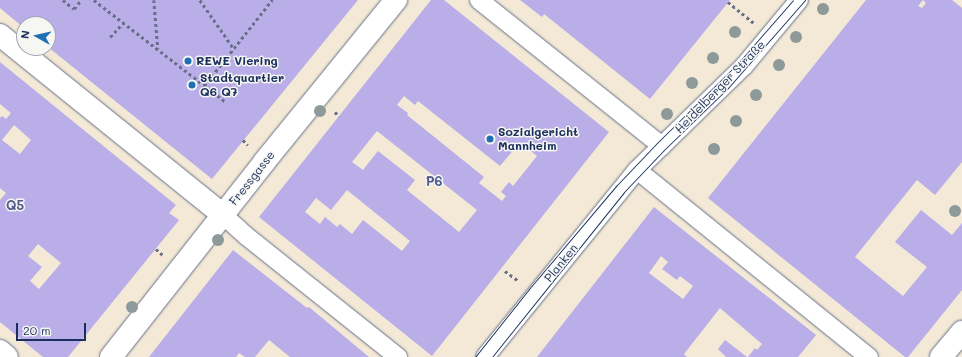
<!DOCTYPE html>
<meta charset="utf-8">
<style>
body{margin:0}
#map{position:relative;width:962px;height:357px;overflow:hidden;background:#f3e9d6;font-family:Mali,sans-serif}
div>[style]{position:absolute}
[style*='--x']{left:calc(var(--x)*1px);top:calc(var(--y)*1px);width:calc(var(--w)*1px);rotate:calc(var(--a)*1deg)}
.building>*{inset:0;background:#b9aee7}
.path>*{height:2.5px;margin-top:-1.25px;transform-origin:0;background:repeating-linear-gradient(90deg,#677088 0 3px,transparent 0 6px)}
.roads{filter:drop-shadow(0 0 1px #677088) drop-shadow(0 0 1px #677088)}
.pedestrian>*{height:18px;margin:-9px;padding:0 9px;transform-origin:9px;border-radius:9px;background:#fff}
.minor>*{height:22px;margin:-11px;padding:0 11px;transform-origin:11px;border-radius:11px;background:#fff}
.tram>*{height:1px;margin:-0.5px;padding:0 0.5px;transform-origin:0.5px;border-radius:0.5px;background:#1b2f5e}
.trees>*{width:12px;height:12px;margin:-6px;border-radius:50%;background:#8e999a}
.dots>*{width:11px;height:11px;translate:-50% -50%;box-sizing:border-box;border:2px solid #f6f6f2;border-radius:50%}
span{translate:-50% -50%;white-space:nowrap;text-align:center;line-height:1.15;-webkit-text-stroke:3px #f6f6f2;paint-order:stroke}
.poi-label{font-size:12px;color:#1b2f5e;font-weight:700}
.left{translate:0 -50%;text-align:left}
.street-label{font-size:12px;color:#1b2f5e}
.neighbourhood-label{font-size:13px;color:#525b8e;font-weight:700}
.north{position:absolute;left:16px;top:16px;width:40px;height:40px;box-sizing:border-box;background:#f6f6f2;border:1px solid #9ea6b7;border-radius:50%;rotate:278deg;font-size:11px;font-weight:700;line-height:16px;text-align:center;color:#1b2f5e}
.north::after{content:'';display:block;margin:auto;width:14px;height:18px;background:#1f6fb2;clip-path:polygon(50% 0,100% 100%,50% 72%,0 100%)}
.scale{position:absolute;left:16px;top:323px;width:70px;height:18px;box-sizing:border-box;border:2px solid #1b2f5e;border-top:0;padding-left:5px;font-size:12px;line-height:14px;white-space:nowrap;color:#1b2f5e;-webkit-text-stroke:3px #f6f6f2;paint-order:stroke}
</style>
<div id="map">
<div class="building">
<i style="clip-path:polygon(0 0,358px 0,212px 179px,48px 47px,48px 24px,24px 24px,24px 28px,0 8px)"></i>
<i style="clip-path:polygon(evenodd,431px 0,444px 0,609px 132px,432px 356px,259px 217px,431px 0,404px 96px,415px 105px,418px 101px,500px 166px,520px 142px,537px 156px,513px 186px,509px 182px,501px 192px,506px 196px,502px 201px,479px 183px,484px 177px,407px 115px,408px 113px,397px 105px,404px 96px,431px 0,377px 131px,477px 210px,459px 232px,407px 190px,415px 180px,378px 151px,363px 170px,352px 162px,377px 131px,431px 0,347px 190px,410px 241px,402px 251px,363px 220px,352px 234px,340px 224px,337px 227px,325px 217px,320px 224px,305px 212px,316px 198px,331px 210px,347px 190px)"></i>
<i style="clip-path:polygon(520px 0,730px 0,650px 99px,544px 14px,542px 17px)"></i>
<i style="clip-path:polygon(evenodd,866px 0,952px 0,962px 8px,962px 162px,935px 195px,917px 180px,855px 257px,903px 296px,927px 267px,895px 242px,921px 210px,952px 235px,962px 223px,962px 290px,908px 357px,905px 357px,708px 198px,866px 0,923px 0,926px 3px,922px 8px,918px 6px,923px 0)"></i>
<i style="clip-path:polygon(evenodd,0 62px,176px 205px,169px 213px,179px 220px,68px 357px,43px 357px,0 322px,0 200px,6px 193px,0 188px,0 118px,2px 116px,6px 119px,11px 113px,0 104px,0 62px,14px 125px,31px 140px,20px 154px,2px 140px,14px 125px,0 62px,38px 244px,61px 263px,39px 289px,30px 281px,42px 267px,28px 256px,38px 244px)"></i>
<i style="clip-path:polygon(evenodd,654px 207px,816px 335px,798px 357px,748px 357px,755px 348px,757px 350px,762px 344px,720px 308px,684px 354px,687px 357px,537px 357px,654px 207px,661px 256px,668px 262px,662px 269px,677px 280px,680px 276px,693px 286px,683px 299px,649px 273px,661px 256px)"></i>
<i style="clip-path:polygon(233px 250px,307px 308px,309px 307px,369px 357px,290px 357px,269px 340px,255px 357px,245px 357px,239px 353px,236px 357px,149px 357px)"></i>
<i style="clip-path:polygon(725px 340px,747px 357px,726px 357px,718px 349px)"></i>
</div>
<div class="path">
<i style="--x:63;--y:0;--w:14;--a:39"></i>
<i style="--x:74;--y:9;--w:11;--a:-52"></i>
<i style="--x:94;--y:0;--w:167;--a:37.7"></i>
<i style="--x:154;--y:0;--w:49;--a:85.3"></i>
<i style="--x:200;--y:0;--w:60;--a:55.2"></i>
<i style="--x:728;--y:2;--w:33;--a:39"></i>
<i style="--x:110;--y:37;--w:19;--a:-47"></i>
<i style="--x:204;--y:86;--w:110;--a:-51.7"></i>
<i style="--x:335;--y:112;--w:6;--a:45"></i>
<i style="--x:243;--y:140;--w:7;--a:45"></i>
<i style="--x:156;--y:249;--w:9;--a:41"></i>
<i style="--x:505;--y:271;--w:17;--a:36"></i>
</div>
<div class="roads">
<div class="pedestrian">
<i style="--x:479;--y:0;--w:234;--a:38.6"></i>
<i style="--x:637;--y:170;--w:298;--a:38.9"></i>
<i style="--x:223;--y:215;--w:30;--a:42"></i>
<i style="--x:245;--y:235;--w:196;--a:38.6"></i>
<i style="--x:485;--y:357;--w:241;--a:-50.9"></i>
<i style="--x:637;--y:170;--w:149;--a:-44.2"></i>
<i style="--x:744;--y:66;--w:86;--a:-50.2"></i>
</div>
<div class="minor">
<i style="--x:0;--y:35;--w:287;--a:38.9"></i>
<i style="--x:0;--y:351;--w:9;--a:41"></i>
<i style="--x:111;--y:357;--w:249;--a:-51.8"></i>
<i style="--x:265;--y:161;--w:208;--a:-50.9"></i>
<i style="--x:941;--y:357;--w:33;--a:-50"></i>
</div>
</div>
<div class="tram">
<i style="--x:475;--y:357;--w:87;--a:-51.5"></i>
<i style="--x:529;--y:289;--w:136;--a:-49.8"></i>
<i style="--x:617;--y:185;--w:58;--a:-46.4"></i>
<i style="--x:657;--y:143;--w:115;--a:-44.6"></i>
<i style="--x:739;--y:62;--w:82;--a:-48.9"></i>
<i style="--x:492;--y:357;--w:211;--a:-51.3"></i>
<i style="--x:624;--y:192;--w:59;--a:-46.4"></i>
<i style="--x:665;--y:149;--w:88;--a:-44.1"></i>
<i style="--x:728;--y:88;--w:117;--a:-48.8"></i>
</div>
<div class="trees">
<i style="left:823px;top:9px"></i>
<i style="left:735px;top:32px"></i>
<i style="left:796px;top:37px"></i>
<i style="left:713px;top:58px"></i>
<i style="left:779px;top:65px"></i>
<i style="left:692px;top:83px"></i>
<i style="left:756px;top:95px"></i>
<i style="left:320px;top:111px"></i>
<i style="left:667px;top:114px"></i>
<i style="left:736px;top:121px"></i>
<i style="left:714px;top:149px"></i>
<i style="left:955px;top:211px"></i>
<i style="left:218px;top:240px"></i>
<i style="left:132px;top:307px"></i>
</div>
<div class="dots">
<i style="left:188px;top:61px;background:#1f6fb2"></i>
<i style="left:192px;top:85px;background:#1f6fb2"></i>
<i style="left:490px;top:139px;background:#1f6fb2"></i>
</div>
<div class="poi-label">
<span class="left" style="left:196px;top:61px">REWE Viering</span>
<span class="left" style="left:200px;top:85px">Stadtquartier<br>Q6 Q7</span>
<span class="left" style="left:498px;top:139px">Sozialgericht<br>Mannheim</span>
</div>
<div class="street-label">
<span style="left:720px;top:87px;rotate:-46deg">Heidelberger Straße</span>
<span style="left:252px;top:178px;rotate:-52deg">Fressgasse</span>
<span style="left:561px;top:263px;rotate:-51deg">Planken</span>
</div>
<div class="neighbourhood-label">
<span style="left:434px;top:181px">P6</span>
<span style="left:15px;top:205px">Q5</span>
</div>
<div class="north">N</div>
<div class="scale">20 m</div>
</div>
